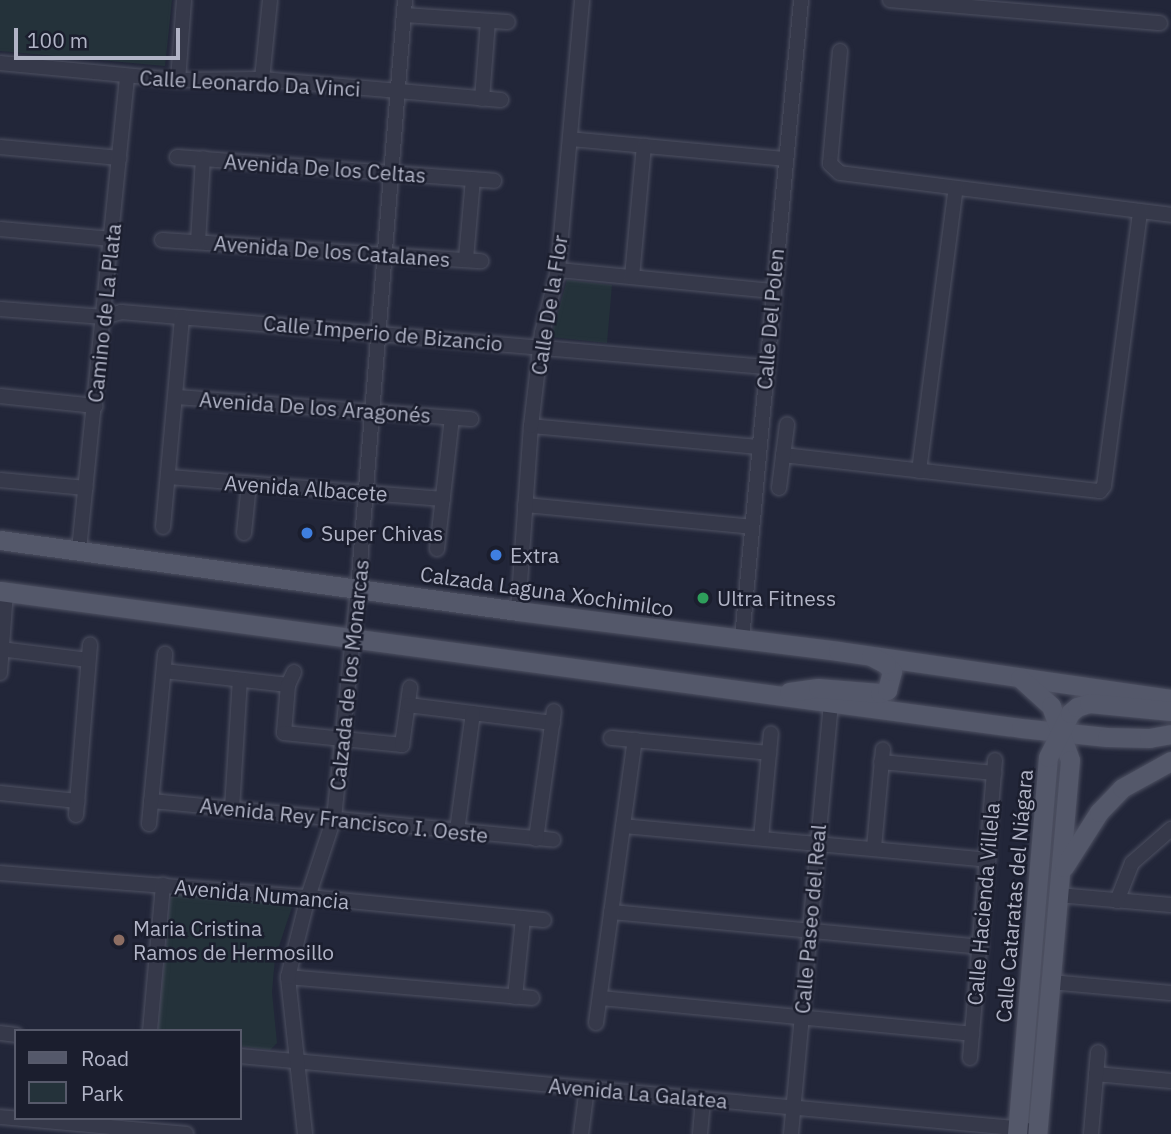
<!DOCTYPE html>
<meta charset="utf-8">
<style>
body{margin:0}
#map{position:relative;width:1171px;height:1134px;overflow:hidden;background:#222639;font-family:"IBM Plex Sans",sans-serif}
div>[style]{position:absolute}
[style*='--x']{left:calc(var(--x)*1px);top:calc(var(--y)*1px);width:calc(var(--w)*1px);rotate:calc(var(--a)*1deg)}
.green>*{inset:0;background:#24323a}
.roads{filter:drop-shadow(0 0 2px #4e5162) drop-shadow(0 0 2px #4e5162)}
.minor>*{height:14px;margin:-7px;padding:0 7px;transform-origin:7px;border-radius:7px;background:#36394a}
.major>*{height:19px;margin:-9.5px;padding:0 9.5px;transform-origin:9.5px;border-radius:9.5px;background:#54586a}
.dots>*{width:19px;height:19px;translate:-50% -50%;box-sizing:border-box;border:4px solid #1b1e2e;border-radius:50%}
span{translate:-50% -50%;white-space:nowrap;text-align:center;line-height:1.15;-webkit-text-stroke:5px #1b1e2e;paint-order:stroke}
.street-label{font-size:21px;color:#b1b4c6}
.poi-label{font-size:21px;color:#b1b4c6}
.left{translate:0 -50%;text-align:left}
.legend{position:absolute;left:14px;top:1029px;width:228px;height:91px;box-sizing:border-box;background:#1b1e2e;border:2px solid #575a6b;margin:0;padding:9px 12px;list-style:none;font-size:21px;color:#b1b4c6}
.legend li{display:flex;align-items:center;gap:14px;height:35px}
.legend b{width:35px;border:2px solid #575a6b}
.scale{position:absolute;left:14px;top:28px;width:166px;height:32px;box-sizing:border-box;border:4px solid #b1b4c6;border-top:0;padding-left:9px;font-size:21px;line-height:24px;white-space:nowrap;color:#b1b4c6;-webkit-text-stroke:5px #1b1e2e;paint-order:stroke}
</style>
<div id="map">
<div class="green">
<i style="clip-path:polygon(0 0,172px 0,165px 66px,0 51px)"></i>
<i style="clip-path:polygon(567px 280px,612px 285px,607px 343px,551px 337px)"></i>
<i style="clip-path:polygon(171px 894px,294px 901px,275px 958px,272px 992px,277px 1043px,270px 1050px,240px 1046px,240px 1031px,158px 1031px)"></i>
</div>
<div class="roads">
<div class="minor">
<i style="--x:890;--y:0;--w:271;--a:4.9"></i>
<i style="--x:404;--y:15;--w:104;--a:3.9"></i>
<i style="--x:840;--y:51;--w:113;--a:95.1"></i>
<i style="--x:830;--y:164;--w:13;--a:42"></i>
<i style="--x:840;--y:173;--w:334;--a:7.2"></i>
<i style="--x:0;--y:63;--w:179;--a:5.5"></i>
<i style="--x:178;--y:80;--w:84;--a:-0.7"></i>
<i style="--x:262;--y:79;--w:240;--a:5"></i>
<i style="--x:262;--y:79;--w:79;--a:-84.2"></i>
<i style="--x:178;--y:80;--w:80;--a:-85.7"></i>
<i style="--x:482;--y:99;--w:78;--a:-85.6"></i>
<i style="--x:570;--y:139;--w:216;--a:5.3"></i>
<i style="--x:0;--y:147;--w:120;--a:5.3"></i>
<i style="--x:177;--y:157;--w:318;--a:4.3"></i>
<i style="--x:0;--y:229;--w:112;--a:5.1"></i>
<i style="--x:162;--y:240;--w:320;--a:3.8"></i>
<i style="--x:198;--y:242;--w:84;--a:-86.6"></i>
<i style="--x:466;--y:259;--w:80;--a:-85"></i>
<i style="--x:558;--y:270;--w:216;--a:5.6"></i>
<i style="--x:632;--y:277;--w:132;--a:-84.8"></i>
<i style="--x:0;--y:309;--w:104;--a:4.4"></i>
<i style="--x:104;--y:317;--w:18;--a:-16"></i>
<i style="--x:121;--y:312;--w:647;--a:4.87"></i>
<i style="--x:0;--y:396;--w:96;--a:6"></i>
<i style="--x:177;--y:397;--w:295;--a:4.3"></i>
<i style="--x:531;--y:426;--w:229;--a:5.3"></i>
<i style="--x:783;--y:455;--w:319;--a:6.5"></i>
<i style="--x:1100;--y:491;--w:6;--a:-51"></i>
<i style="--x:1104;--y:486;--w:277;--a:-82.5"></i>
<i style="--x:919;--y:471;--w:285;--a:-82.6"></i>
<i style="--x:169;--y:477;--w:275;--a:4.6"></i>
<i style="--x:0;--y:480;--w:86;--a:5.3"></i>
<i style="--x:779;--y:488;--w:64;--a:-82.8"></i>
<i style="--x:525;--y:505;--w:228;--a:5.5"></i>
<i style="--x:163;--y:527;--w:211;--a:-84.8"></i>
<i style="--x:244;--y:533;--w:49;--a:-84.2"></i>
<i style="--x:437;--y:549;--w:132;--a:-83.5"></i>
<i style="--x:79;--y:550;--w:476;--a:-84.2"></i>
<i style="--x:518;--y:611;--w:185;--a:-86"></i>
<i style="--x:531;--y:426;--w:94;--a:-83.3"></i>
<i style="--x:542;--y:333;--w:65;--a:-75.7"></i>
<i style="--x:558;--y:270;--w:271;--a:-84.9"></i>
<i style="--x:742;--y:639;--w:642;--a:-84.72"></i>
<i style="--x:0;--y:649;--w:89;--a:7.1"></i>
<i style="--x:164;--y:671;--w:125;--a:6.4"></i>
<i style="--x:294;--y:672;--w:14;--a:115"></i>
<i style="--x:288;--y:685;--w:48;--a:94.8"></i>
<i style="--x:284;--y:733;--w:119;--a:5.8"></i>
<i style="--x:402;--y:745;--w:58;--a:-82"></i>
<i style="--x:0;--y:673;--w:81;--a:-85.8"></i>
<i style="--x:408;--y:705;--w:146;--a:7.1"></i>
<i style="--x:611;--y:738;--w:159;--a:5.4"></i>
<i style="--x:881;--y:762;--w:114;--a:5.6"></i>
<i style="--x:0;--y:793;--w:78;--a:5.9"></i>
<i style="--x:151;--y:801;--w:404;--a:5.5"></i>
<i style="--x:232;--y:809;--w:129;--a:-86.5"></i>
<i style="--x:76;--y:815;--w:171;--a:-85.3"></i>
<i style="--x:149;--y:824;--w:171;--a:-84.6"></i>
<i style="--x:623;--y:826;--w:367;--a:5.3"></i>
<i style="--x:457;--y:831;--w:119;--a:-82.3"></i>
<i style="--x:761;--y:838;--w:105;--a:-84.6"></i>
<i style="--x:536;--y:839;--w:129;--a:-82"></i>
<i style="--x:874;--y:848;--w:99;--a:-84.8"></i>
<i style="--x:0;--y:873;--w:309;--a:4.5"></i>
<i style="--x:308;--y:897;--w:237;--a:5.6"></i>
<i style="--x:1058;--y:895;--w:113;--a:5.1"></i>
<i style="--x:1117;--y:901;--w:41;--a:-68.5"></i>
<i style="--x:1132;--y:863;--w:52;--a:-41.1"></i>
<i style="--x:611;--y:912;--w:371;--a:5.4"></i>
<i style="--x:288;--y:977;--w:245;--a:4.9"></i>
<i style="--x:1050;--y:982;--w:121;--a:5.2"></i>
<i style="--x:515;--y:997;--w:79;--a:-84.2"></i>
<i style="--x:600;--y:998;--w:374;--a:5.5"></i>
<i style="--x:596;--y:1023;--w:286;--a:-82.2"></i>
<i style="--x:150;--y:1031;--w:147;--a:-84.9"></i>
<i style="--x:0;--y:1033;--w:16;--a:7"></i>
<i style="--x:240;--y:1056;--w:788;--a:5.31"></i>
<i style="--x:970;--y:1058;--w:299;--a:-85.2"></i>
<i style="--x:1096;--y:1074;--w:75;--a:5.3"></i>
<i style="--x:0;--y:1117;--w:187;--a:5.2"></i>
<i style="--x:305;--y:1134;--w:158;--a:-96.2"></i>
<i style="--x:288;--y:977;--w:82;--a:-76"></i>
<i style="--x:308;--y:897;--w:83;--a:-71.8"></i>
<i style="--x:334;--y:818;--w:230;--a:-84"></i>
<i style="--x:358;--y:589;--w:591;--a:-85.44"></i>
<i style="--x:581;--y:1134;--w:46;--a:-82.6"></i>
<i style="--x:700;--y:1134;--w:35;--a:-85"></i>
<i style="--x:791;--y:1134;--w:431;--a:-84.7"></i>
<i style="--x:1091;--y:1134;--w:82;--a:-85.1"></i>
</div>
<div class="major">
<i style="--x:0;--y:540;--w:523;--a:7.8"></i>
<i style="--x:518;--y:611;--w:322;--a:7.1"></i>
<i style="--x:838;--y:651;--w:336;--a:8.2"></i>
<i style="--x:0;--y:591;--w:1030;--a:7.64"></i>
<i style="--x:1021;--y:728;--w:86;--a:6"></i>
<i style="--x:1107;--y:737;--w:42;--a:1.4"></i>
<i style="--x:1149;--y:738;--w:22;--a:-10"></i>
<i style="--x:1020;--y:678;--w:42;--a:42.1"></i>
<i style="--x:1051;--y:706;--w:57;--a:70.6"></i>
<i style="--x:1070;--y:760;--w:375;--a:95"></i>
<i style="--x:789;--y:692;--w:29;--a:-8"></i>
<i style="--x:818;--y:688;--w:62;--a:4.6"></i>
<i style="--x:880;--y:693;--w:8;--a:-23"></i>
<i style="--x:887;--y:690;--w:20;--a:-75"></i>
<i style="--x:892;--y:671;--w:9;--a:-131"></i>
<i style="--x:886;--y:664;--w:17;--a:-152"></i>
<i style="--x:1064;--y:867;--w:65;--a:-57.5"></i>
<i style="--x:1099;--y:812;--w:33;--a:-46"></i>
<i style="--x:1122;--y:788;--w:56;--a:-28.9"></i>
<i style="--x:1017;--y:1134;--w:378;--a:-85.3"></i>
<i style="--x:1048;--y:757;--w:49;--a:-63.4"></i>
<i style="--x:1070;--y:713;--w:9;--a:-41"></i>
<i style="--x:1077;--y:707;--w:13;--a:-18"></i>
<i style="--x:1089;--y:703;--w:82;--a:5.6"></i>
</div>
</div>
<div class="dots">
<i style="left:307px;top:533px;background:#3f7fe0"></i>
<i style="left:496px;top:555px;background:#3f7fe0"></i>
<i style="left:703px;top:598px;background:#2e9e5b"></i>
<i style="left:119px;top:940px;background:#8d6e63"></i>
</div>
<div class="street-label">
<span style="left:250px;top:83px;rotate:3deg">Calle Leonardo Da Vinci</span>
<span style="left:325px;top:168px;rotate:4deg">Avenida De los Celtas</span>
<span style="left:332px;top:251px;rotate:4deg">Avenida De los Catalanes</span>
<span style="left:549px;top:305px;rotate:-81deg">Calle De la Flor</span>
<span style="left:104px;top:313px;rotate:-84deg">Camino de La Plata</span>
<span style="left:770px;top:319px;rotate:-85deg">Calle Del Polen</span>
<span style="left:383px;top:333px;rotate:5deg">Calle Imperio de Bizancio</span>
<span style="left:315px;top:407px;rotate:4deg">Avenida De los Aragonés</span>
<span style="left:306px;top:488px;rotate:4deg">Avenida Albacete</span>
<span style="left:547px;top:591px;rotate:8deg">Calzada Laguna Xochimilco</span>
<span style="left:349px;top:675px;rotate:-84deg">Calzada de los Monarcas</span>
<span style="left:344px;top:820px;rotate:6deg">Avenida Rey Francisco I. Oeste</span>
<span style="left:262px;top:894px;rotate:5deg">Avenida Numancia</span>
<span style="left:1014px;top:896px;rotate:-85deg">Calle Cataratas del Niágara</span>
<span style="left:983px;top:904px;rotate:-85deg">Calle Hacienda Villela</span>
<span style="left:810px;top:919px;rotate:-85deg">Calle Paseo del Real</span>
<span style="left:638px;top:1093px;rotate:5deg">Avenida La Galatea</span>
</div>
<div class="poi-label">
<span class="left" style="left:321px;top:533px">Super Chivas</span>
<span class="left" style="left:510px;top:555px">Extra</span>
<span class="left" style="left:717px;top:598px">Ultra Fitness</span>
<span class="left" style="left:133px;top:940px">Maria Cristina<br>Ramos de Hermosillo</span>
</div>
<ul class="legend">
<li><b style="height:9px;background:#54586a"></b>Road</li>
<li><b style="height:19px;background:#24323a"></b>Park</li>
</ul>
<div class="scale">100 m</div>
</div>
